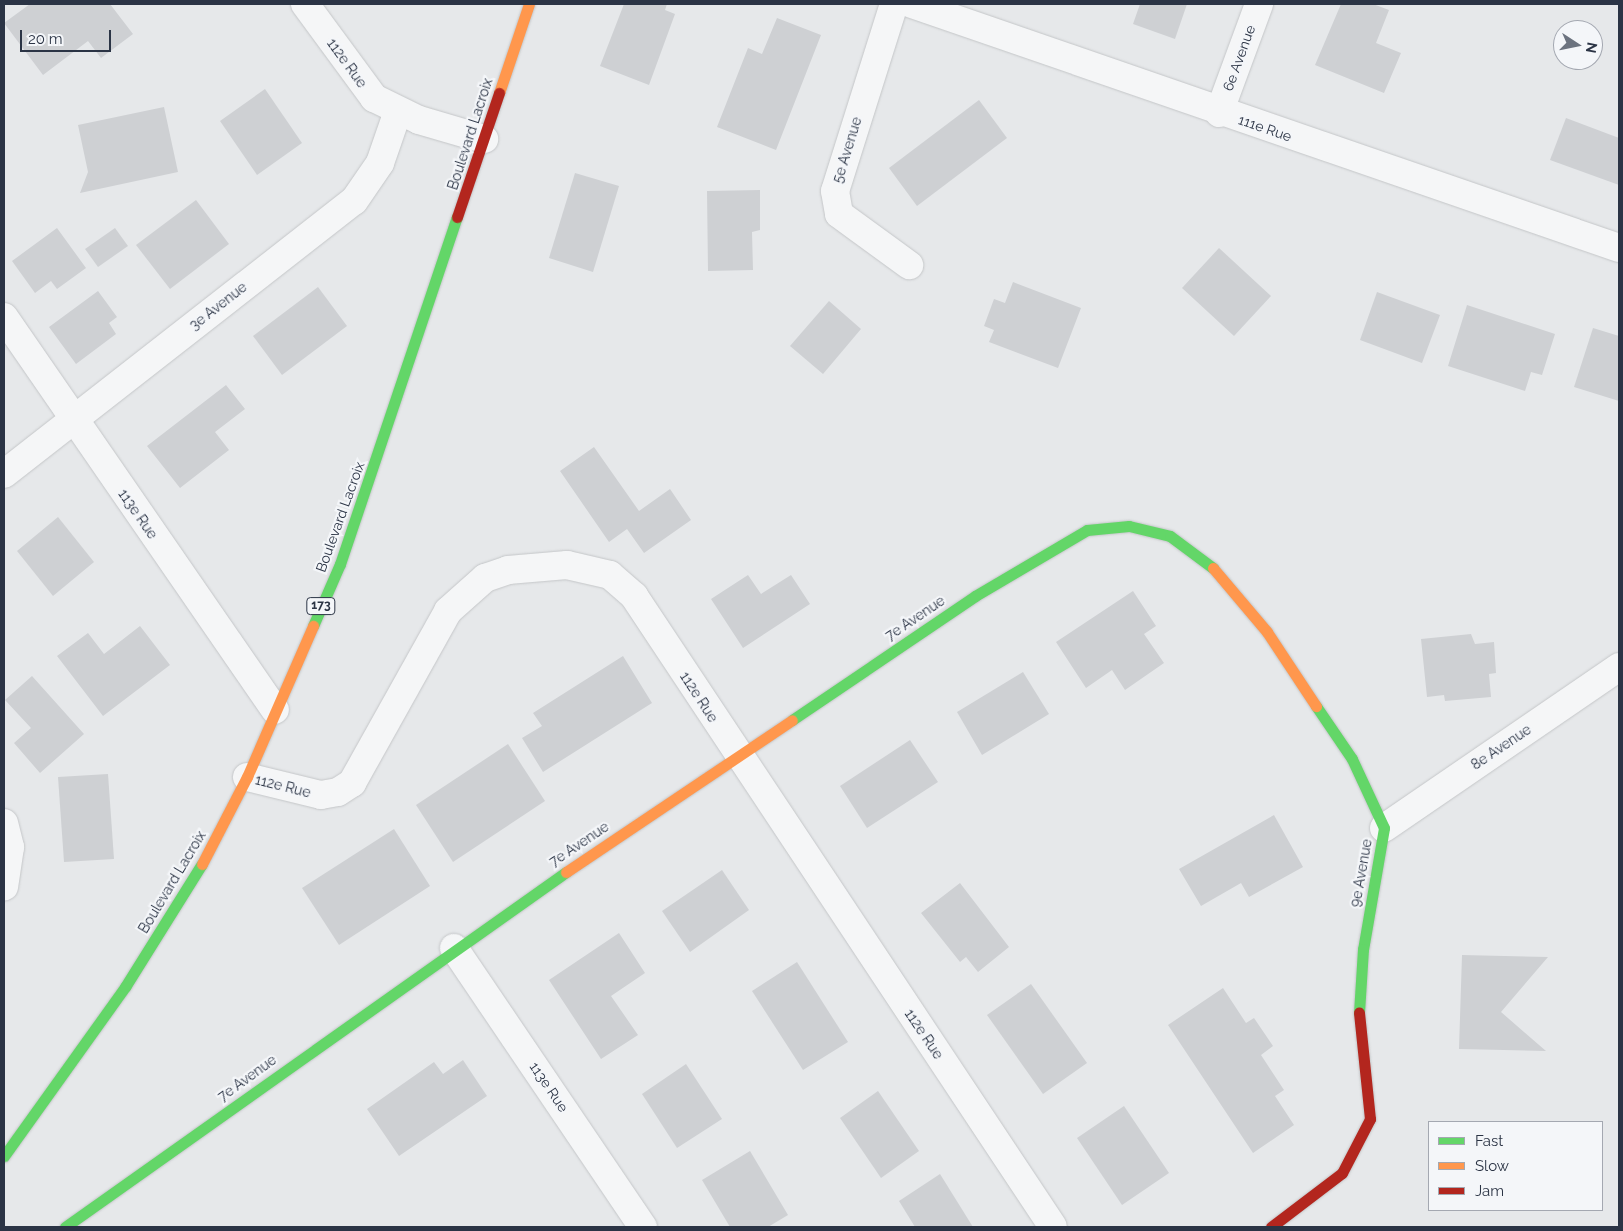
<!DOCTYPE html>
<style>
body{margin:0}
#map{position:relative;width:1623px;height:1231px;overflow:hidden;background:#e6e8ea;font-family:Raleway,sans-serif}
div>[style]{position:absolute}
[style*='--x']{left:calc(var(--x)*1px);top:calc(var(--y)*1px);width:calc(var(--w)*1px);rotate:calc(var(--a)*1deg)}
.building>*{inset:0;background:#ced0d3}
.roads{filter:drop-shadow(0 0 1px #c4c6c8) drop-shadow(0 0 1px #c4c6c8)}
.street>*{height:28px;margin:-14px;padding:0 14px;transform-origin:14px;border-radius:14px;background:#f5f6f7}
.fast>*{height:11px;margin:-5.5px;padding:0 5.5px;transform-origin:5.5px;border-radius:5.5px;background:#63d668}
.slow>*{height:11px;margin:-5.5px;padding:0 5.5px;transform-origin:5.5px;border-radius:5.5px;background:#ff974d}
.jam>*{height:11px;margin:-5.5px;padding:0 5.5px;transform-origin:5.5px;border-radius:5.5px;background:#b3261e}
span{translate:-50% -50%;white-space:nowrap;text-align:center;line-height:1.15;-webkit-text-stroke:4.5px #f4f6f9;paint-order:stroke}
.shield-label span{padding:1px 4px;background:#f4f6f9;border:1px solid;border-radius:4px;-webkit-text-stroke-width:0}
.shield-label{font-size:12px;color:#2b3445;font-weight:700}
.street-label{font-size:14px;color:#2b3445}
.frame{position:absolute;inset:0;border:5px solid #2b3445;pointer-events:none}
.legend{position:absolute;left:1428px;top:1121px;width:175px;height:90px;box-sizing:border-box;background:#f4f6f9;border:1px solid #a4a8b1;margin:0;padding:6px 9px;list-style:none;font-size:15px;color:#2b3445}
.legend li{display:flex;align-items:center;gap:10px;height:25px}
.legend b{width:25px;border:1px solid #a4a8b1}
.north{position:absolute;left:1553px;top:20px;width:50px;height:50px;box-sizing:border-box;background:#f4f6f9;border:1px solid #a4a8b1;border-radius:50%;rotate:101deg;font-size:14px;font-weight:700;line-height:20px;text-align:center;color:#2b3445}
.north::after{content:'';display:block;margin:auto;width:18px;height:22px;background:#6c737f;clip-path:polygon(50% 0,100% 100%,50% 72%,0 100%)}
.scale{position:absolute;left:20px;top:30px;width:91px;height:22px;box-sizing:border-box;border:2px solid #2b3445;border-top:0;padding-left:6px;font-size:15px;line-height:18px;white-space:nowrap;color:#2b3445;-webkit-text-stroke:4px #f4f6f9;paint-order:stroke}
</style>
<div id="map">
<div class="building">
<i style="clip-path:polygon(30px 4px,110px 4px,133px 34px,101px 58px,88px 41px,43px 75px,4px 23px)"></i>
<i style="clip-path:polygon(624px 4px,667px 4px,665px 10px,675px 14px,649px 85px,600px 66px)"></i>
<i style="clip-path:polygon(1140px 4px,1187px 4px,1175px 39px,1133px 24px)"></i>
<i style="clip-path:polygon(1341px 4px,1373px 4px,1389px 10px,1376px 43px,1401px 53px,1384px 93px,1315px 65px)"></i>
<i style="clip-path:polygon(777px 18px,821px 35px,776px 150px,717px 127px,748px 48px,762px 54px)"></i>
<i style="clip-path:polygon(265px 89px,302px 143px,257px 175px,220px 121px)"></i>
<i style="clip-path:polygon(979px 100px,1007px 138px,917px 206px,889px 168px)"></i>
<i style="clip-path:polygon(164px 107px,178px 172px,80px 193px,88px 172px,78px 125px)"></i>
<i style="clip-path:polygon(1566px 118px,1619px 138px,1619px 185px,1550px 160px)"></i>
<i style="clip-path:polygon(575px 173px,619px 186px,593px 272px,549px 258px)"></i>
<i style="clip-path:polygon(760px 190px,760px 230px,752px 232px,753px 270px,708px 271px,707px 191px)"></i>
<i style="clip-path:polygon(196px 200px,229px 244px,170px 289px,136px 245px)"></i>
<i style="clip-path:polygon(57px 228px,86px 268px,57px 289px,51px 281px,35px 293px,12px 261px)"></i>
<i style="clip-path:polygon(115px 228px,128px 246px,98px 267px,85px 249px)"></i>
<i style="clip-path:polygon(1219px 248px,1271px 296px,1234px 336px,1182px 288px)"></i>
<i style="clip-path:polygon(1013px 282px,1081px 308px,1058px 368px,989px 342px,994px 330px,984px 326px,994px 299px,1005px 303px)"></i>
<i style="clip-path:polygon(318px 287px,347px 326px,282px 375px,253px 336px)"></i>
<i style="clip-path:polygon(98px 291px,117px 317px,109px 323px,116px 334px,76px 364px,49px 327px)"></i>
<i style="clip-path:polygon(1377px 292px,1440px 315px,1422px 363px,1360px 340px)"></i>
<i style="clip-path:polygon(829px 301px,861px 329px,823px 374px,790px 346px)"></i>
<i style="clip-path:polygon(1467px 305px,1555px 334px,1542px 375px,1531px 372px,1525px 391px,1448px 366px)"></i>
<i style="clip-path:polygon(1593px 328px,1619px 336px,1619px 401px,1574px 387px)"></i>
<i style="clip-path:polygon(226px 385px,245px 409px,215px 432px,229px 450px,180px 488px,147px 446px)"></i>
<i style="clip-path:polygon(594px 447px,639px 511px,670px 489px,691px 520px,644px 553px,627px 529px,609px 542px,560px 471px)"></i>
<i style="clip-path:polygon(58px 517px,94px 562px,53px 596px,17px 551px)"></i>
<i style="clip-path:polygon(748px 575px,761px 594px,791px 575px,810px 604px,743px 648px,711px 599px)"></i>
<i style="clip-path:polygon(1133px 591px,1156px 626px,1144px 634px,1164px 663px,1125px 690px,1112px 670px,1086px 688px,1056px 642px)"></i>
<i style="clip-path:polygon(140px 626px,170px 665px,103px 716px,57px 656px,88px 633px,104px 654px)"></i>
<i style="clip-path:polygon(1471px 634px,1475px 644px,1494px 642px,1496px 673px,1489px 674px,1491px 697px,1445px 701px,1444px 695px,1427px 697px,1421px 639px)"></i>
<i style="clip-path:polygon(623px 656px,652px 703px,543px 772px,522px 738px,542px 726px,533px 713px)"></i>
<i style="clip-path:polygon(1023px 672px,1049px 714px,982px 755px,957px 712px)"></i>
<i style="clip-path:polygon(32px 676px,84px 734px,40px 773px,14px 743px,31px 728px,5px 700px)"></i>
<i style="clip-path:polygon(910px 740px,938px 782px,867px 828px,840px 786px)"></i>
<i style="clip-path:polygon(508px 744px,545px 801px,453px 862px,416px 805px)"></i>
<i style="clip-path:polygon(108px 774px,114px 859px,64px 862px,58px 777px)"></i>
<i style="clip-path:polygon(1274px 815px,1303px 867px,1249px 897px,1241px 883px,1201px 906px,1179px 869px)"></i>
<i style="clip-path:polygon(394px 829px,430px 886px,339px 945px,302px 888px)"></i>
<i style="clip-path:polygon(722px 870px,749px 910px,690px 952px,662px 911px)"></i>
<i style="clip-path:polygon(960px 883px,1009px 947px,978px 972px,966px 957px,960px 962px,921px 913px)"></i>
<i style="clip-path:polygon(619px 933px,645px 973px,611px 996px,638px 1035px,601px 1059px,549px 980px)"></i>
<i style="clip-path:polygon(1462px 955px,1548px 957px,1501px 1012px,1546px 1051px,1459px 1049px)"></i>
<i style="clip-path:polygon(797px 962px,848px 1042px,803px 1070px,752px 991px)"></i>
<i style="clip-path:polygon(1031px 984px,1087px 1063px,1043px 1094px,987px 1015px)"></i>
<i style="clip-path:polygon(1223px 988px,1246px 1023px,1254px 1018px,1273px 1046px,1261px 1055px,1284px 1090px,1275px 1096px,1294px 1125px,1253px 1153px,1168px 1025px)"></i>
<i style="clip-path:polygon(463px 1060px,487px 1096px,399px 1156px,367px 1109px,434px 1062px,443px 1074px)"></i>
<i style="clip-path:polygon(686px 1064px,722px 1119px,677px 1148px,642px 1094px)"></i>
<i style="clip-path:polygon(878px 1091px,919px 1151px,881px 1178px,840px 1118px)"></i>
<i style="clip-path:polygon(1124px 1106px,1169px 1173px,1122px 1205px,1077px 1138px)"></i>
<i style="clip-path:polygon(750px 1151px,788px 1215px,768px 1227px,730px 1227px,702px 1180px)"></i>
<i style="clip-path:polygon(940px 1174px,973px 1227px,915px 1227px,899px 1201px)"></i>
</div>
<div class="roads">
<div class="street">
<i style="--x:305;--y:4;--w:117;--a:53.7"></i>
<i style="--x:374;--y:98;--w:50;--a:26.1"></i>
<i style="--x:419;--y:120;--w:68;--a:16.3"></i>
<i style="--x:894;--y:4;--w:196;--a:107.5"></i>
<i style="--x:835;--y:191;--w:23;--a:80"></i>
<i style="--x:839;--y:214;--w:87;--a:36.1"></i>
<i style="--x:912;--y:4;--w:748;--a:19.04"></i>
<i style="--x:1219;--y:113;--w:116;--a:-69.8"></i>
<i style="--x:4;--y:317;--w:477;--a:55.4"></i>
<i style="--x:4;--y:474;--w:444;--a:-38"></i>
<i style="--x:354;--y:201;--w:46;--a:-55.6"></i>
<i style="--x:380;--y:163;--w:55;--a:-70.9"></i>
<i style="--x:247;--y:777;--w:76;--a:13.7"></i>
<i style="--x:321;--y:795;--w:17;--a:-10"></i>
<i style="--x:338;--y:792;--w:17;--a:-33"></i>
<i style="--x:352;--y:783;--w:197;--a:-60.8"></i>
<i style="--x:448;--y:611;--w:50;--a:-41.7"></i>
<i style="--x:485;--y:578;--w:24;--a:-19"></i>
<i style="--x:508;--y:570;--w:59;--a:-4.8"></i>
<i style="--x:567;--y:565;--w:44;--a:13.1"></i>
<i style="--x:610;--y:575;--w:32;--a:41"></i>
<i style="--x:634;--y:596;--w:757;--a:56.41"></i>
<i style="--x:4;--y:823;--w:25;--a:76"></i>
<i style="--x:10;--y:847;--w:40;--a:98.5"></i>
<i style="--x:1384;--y:828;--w:285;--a:-34.4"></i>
<i style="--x:454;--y:948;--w:337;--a:55.9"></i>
</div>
<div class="fast">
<i style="--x:313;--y:626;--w:68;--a:-66.5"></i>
<i style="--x:340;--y:564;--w:366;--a:-71.4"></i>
<i style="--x:1316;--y:706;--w:64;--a:55.8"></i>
<i style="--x:1352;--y:759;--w:76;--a:65.1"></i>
<i style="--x:1384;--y:828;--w:123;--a:99.8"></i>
<i style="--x:1363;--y:949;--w:64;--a:93.6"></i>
<i style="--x:792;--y:720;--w:221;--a:-34.1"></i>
<i style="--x:975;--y:596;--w:130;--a:-30.5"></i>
<i style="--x:1087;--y:530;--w:42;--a:-5.4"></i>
<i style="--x:1129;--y:526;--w:42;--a:13.7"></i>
<i style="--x:1170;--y:536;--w:54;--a:36.7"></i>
<i style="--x:4;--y:1156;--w:208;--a:-54.4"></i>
<i style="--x:125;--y:987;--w:145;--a:-58"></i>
<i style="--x:65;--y:1227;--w:614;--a:-35.32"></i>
</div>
<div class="slow">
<i style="--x:499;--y:93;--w:94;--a:-71.4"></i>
<i style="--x:1213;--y:568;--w:84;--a:49.8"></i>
<i style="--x:1267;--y:632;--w:89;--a:56.5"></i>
<i style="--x:202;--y:864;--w:98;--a:-62.7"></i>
<i style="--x:247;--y:777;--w:165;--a:-66.4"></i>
<i style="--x:566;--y:872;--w:272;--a:-33.9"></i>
</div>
<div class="jam">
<i style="--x:457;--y:217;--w:131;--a:-71.3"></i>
<i style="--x:1271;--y:1227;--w:89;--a:-37.3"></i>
<i style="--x:1342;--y:1173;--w:61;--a:-62.6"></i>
<i style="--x:1370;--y:1119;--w:107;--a:-95.9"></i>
</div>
</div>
<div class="shield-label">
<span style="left:321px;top:606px">173</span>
</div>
<div class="street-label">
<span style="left:1239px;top:58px;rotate:-70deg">6e Avenue</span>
<span style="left:347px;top:63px;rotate:54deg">112e Rue</span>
<span style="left:1265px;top:128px;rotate:19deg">111e Rue</span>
<span style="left:470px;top:134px;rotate:-72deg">Boulevard Lacroix</span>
<span style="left:847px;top:150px;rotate:-73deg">5e Avenue</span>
<span style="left:218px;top:306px;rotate:-38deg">3e Avenue</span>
<span style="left:138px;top:514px;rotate:55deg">113e Rue</span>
<span style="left:340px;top:517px;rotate:-70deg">Boulevard Lacroix</span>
<span style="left:915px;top:618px;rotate:-34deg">7e Avenue</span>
<span style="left:699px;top:697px;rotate:57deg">112e Rue</span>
<span style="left:1501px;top:747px;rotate:-34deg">8e Avenue</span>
<span style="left:283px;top:786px;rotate:14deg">112e Rue</span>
<span style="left:579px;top:844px;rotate:-34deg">7e Avenue</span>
<span style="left:1361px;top:873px;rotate:-80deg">9e Avenue</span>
<span style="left:172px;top:882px;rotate:-59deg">Boulevard Lacroix</span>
<span style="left:924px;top:1034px;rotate:56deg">112e Rue</span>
<span style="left:247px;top:1078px;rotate:-36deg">7e Avenue</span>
<span style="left:549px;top:1087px;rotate:56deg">113e Rue</span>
</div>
<div class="frame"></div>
<ul class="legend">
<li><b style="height:6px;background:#63d668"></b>Fast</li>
<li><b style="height:6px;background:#ff974d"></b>Slow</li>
<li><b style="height:6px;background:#b3261e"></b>Jam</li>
</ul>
<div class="north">N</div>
<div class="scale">20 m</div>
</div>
